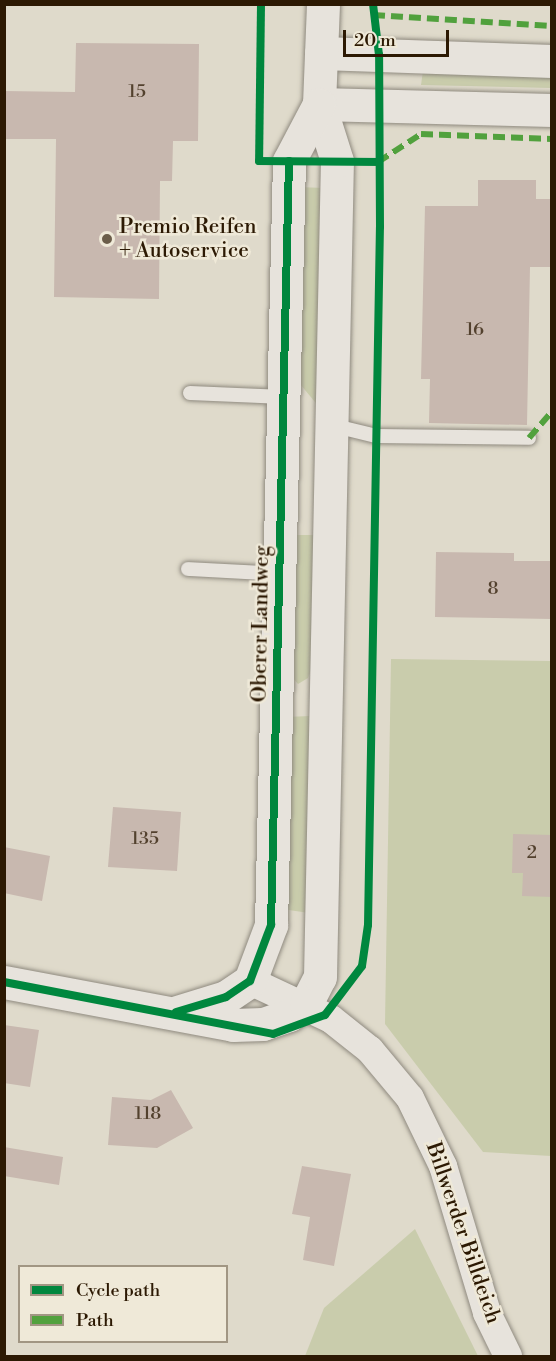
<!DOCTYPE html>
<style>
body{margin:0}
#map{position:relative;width:556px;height:1361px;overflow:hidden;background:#dfdacb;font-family:"Libre Bodoni",serif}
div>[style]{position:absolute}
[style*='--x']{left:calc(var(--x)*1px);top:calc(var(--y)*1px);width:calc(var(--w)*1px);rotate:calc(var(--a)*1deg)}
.green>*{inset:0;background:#c9ccac}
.building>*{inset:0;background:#c8b8af}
.roads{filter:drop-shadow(0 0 2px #8f8a7f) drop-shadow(0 0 2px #8f8a7f)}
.lane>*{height:14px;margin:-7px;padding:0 7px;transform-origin:7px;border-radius:7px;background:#e7e3dc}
.street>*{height:28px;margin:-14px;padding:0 14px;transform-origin:14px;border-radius:14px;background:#e7e3dc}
.secondary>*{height:33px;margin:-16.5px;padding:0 16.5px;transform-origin:16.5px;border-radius:16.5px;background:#e7e3dc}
.quiet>*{height:6px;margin-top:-3px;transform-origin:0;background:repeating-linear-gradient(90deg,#51a13d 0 12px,transparent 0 18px)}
.cycleway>*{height:8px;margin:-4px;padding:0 4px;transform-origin:4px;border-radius:4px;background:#00873e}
.dots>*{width:16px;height:16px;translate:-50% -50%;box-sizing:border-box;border:3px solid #efe9d8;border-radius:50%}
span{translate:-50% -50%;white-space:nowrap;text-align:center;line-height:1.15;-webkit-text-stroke:5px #efe9d8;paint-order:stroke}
.number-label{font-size:18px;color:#53412e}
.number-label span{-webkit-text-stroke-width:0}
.poi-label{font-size:21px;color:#2c1903}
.left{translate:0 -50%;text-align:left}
.street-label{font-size:21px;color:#2c1903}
.frame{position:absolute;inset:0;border:6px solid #2c1903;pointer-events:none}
.legend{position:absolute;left:18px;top:1265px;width:210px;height:78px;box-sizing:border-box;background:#efe9d8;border:2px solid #a19683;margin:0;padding:8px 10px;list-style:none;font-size:18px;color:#2c1903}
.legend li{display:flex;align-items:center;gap:12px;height:30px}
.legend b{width:30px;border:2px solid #a19683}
.scale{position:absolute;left:343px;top:30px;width:106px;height:27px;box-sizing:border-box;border:3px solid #2c1903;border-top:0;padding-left:8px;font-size:18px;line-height:21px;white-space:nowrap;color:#2c1903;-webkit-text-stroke:4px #efe9d8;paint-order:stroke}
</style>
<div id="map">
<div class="green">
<i style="clip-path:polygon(423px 71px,551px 75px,551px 88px,421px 85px)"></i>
<i style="clip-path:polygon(298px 187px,324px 188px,320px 408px,295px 378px)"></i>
<i style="clip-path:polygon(292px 535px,317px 535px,313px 664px,308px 678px,298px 684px,291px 676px)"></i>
<i style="clip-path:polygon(391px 659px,551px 661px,551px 1156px,483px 1152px,385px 1024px)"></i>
<i style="clip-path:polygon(311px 716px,309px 913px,282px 909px,285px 717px)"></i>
<i style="clip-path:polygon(415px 1229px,478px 1356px,305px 1356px,324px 1308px)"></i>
</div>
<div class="building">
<i style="clip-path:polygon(76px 43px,199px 44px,198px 141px,173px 141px,172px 181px,160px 181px,159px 299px,54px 297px,56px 139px,4px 139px,4px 91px,75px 92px)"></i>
<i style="clip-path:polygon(478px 180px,536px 180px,536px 199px,552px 199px,552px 267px,530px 267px,527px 425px,429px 423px,430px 379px,421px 379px,425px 206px,478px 206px)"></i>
<i style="clip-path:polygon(436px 552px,514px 553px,514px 561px,552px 561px,552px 619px,435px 617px)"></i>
<i style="clip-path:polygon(113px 807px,181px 812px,177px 871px,108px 867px)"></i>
<i style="clip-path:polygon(513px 834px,552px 835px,552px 897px,522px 896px,523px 873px,512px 873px)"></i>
<i style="clip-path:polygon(4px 847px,50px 856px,42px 901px,4px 893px)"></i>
<i style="clip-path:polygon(4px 1025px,39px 1030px,30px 1087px,4px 1083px)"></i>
<i style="clip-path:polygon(171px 1090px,193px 1128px,157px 1148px,108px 1145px,112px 1097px,151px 1100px)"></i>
<i style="clip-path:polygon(4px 1147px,63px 1157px,59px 1185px,4px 1176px)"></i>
<i style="clip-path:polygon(302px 1166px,351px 1174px,334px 1266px,303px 1260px,310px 1217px,292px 1214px)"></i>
</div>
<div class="roads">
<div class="lane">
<i style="--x:190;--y:393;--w:94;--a:2.4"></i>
<i style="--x:331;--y:425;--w:46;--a:13.7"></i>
<i style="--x:376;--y:436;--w:153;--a:0.7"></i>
<i style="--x:188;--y:569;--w:92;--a:3.1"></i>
</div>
<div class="street">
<i style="--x:250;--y:981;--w:89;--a:25.1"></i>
<i style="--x:331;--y:1019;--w:50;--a:38.5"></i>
<i style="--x:370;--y:1050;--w:62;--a:50.2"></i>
<i style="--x:410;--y:1098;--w:76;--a:64.1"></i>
<i style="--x:443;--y:1166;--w:153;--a:73.3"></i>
<i style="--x:487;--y:1313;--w:48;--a:64"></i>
</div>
<div class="secondary">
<i style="--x:321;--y:53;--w:231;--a:2"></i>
<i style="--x:319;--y:104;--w:233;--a:1.5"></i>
<i style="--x:4;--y:982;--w:233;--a:10.6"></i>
<i style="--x:233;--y:1025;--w:30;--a:-2"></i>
<i style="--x:263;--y:1024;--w:28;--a:-19"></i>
<i style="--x:289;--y:1015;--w:20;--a:-33"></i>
<i style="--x:306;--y:1004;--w:30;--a:-63"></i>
<i style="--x:320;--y:977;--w:816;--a:-88.81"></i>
<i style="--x:337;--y:161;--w:60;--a:-107.5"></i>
<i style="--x:319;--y:104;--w:100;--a:-87.7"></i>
<i style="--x:177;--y:1012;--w:51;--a:-17"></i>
<i style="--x:226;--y:997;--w:29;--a:-34"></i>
<i style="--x:250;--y:981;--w:60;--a:-69.4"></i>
<i style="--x:271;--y:925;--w:764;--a:-88.65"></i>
<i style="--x:289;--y:161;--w:64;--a:-62.2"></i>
</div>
</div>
<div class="quiet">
<i style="--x:373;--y:15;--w:179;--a:3.5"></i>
<i style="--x:378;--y:162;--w:51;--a:-33.1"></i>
<i style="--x:421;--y:134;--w:131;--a:2.2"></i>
<i style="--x:529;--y:438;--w:35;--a:-49"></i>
</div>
<div class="cycleway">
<i style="--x:261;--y:4;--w:157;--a:90.7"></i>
<i style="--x:259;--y:161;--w:120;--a:0.5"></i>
<i style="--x:4;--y:982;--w:274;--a:10.9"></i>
<i style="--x:273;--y:1034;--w:55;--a:-20.1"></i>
<i style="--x:325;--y:1015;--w:61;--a:-52.9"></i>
<i style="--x:362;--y:966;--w:41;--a:-81.7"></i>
<i style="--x:368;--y:925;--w:698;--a:-89.02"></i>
<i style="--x:380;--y:227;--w:172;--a:-90.3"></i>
<i style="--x:379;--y:55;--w:51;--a:-96.7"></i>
<i style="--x:176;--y:1012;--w:52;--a:-16.7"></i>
<i style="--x:226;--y:997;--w:29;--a:-34"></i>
<i style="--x:250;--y:981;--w:60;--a:-69.4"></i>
<i style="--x:271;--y:925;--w:764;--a:-88.65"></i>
</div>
<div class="dots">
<i style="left:107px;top:239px;background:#6b5d49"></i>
</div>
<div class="number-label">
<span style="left:137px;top:92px">15</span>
<span style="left:475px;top:330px">16</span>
<span style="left:493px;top:589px">8</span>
<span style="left:145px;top:839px">135</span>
<span style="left:532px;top:853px">2</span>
<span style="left:148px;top:1114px">118</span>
</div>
<div class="poi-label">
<span class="left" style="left:119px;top:239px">Premio Reifen<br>+ Autoservice</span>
</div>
<div class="street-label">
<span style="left:261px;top:624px;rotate:-89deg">Oberer Landweg</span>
<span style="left:463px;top:1233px;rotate:71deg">Billwerder Billdeich</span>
</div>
<div class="frame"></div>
<ul class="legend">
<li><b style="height:8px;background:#00873e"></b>Cycle path</li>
<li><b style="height:8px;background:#51a13d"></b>Path</li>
</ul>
<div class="scale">20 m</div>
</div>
